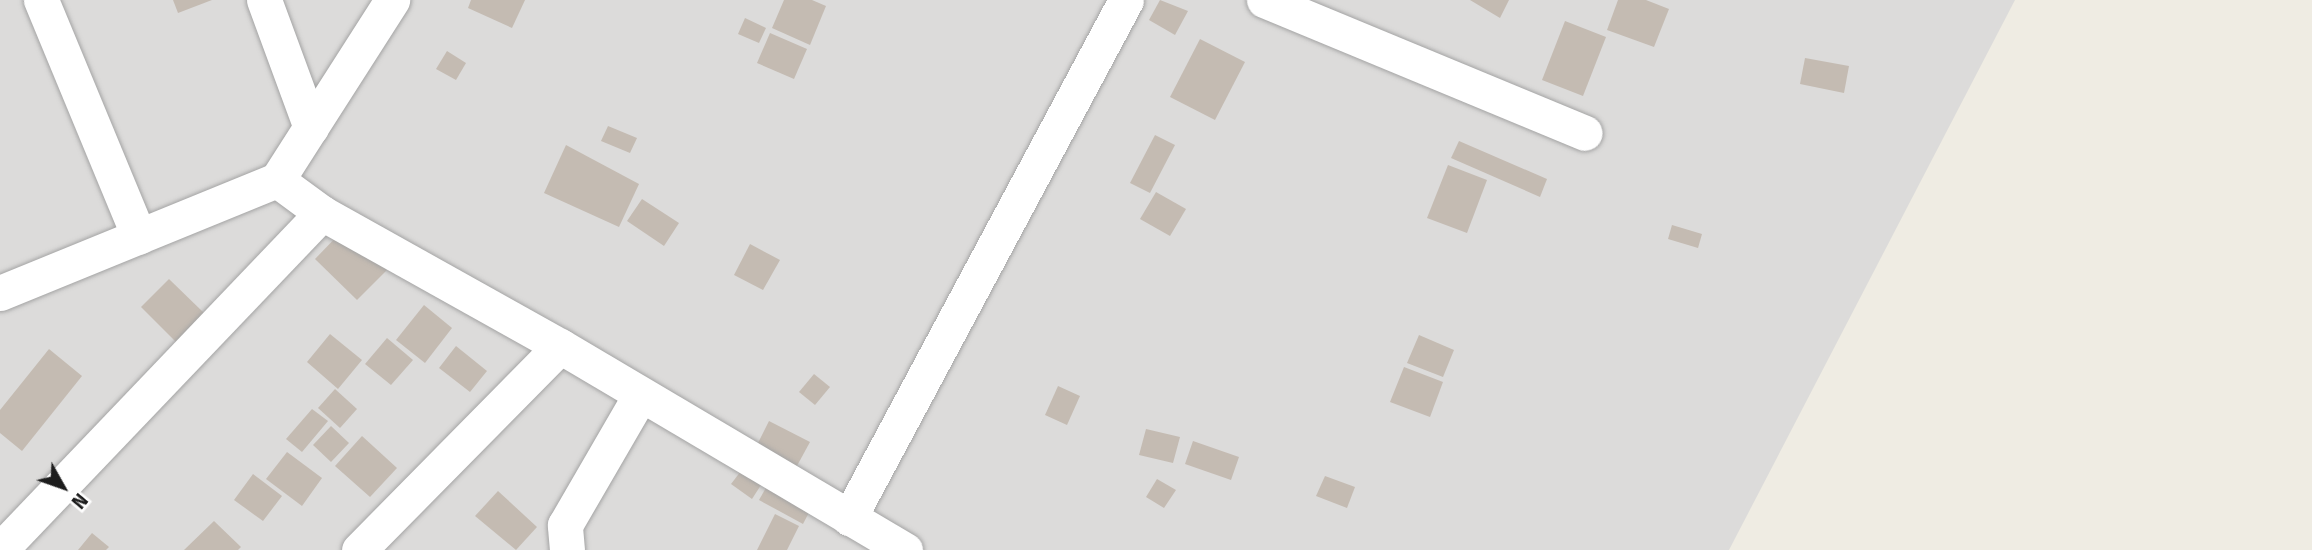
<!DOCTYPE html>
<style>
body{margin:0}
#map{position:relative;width:2312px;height:550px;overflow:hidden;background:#efece3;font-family:"Fira Sans",sans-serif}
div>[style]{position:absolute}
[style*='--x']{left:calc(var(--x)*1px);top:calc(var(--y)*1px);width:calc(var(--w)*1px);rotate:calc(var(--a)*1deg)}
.residential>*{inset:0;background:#dcdbda}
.building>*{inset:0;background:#c4bbb2}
.roads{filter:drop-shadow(0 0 2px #a4a4a4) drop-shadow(0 0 2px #a4a4a4)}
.minor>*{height:35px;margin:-17.5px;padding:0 17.5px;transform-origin:17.5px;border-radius:17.5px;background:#fff}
span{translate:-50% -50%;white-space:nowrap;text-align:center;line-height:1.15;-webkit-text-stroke:5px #fff;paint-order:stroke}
.north{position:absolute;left:28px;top:452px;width:70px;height:70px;-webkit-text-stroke:5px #fff;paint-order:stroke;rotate:130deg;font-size:19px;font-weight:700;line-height:28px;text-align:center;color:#1d1d1d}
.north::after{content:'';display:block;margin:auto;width:24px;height:32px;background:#1d1d1d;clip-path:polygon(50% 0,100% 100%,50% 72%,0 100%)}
</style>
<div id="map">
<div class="residential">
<i style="clip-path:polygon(0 0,2015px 0,1729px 550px,0 550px)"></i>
</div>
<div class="building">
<i style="clip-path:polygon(173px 0,212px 0,178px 13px)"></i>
<i style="clip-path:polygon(471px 0,525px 0,512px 28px,468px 8px)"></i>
<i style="clip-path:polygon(784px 0,812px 0,826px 6px,810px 45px,772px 28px)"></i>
<i style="clip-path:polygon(1160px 0,1188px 11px,1175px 35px,1149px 20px)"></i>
<i style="clip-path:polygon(1470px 0,1509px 0,1500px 18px)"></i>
<i style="clip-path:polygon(1618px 0,1646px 0,1669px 9px,1654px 47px,1607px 30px)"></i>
<i style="clip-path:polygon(745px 18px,766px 28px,759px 43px,738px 34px)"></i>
<i style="clip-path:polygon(1565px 21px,1606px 37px,1583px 96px,1542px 80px)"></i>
<i style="clip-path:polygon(770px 33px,807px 49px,794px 79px,757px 63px)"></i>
<i style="clip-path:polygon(1200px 39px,1245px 62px,1215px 120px,1170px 97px)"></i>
<i style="clip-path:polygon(447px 51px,466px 63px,456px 80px,436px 69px)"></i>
<i style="clip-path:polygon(1805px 58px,1849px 66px,1844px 93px,1800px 84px)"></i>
<i style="clip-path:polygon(608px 126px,637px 138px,630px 153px,601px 141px)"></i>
<i style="clip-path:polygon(1155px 135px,1175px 145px,1150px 193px,1130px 183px)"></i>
<i style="clip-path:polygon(1459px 141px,1547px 179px,1540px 197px,1451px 158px)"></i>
<i style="clip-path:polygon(566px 145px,639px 184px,619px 227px,544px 193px)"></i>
<i style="clip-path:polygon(1448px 165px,1487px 180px,1467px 233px,1427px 218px)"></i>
<i style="clip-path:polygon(1156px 192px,1186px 209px,1170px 236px,1140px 219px)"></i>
<i style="clip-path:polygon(642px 199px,679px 223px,664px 246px,627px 221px)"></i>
<i style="clip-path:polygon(1672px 225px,1702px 234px,1698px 248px,1668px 239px)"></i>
<i style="clip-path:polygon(345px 228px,387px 270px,357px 300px,315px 259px)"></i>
<i style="clip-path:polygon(750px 244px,780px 260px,763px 290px,734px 275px)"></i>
<i style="clip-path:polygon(169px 279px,204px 313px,176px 342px,141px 307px)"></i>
<i style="clip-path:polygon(424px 305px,452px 328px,425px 363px,396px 340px)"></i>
<i style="clip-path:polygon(330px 334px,362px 360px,338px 389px,307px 362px)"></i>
<i style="clip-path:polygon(1419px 335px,1454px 350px,1443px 377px,1407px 363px)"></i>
<i style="clip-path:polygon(387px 338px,413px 360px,391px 385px,365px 364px)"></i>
<i style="clip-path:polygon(456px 346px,487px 371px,470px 392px,439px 368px)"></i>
<i style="clip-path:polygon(49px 349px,82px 376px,22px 451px,0 433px,0 410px)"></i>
<i style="clip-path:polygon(1404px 367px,1443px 382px,1430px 417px,1390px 402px)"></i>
<i style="clip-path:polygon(814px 374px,830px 387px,815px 405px,799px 392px)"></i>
<i style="clip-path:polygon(1058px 386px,1080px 396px,1067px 425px,1045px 415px)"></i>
<i style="clip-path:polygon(335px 389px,357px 409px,340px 428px,318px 408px)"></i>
<i style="clip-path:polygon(312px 409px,328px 421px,302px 452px,286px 439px)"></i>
<i style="clip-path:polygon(769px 421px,810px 442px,792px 475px,752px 455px)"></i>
<i style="clip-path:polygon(331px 426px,349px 443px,331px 462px,313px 445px)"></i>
<i style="clip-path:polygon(1146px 429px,1180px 437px,1173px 463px,1139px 455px)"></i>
<i style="clip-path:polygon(362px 436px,397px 468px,370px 497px,335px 466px)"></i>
<i style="clip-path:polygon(1193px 441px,1239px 457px,1231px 480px,1185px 464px)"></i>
<i style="clip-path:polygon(287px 452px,322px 478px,302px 506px,266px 479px)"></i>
<i style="clip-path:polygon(741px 471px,761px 485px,752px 499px,731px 484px)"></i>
<i style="clip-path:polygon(253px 474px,282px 496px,263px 521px,234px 500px)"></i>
<i style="clip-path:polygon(1325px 476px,1355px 487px,1347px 508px,1316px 496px)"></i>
<i style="clip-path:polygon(772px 477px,815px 501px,803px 524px,759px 500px)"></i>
<i style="clip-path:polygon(1157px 479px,1176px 490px,1164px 508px,1146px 497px)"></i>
<i style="clip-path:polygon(498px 491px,537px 527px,516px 550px,475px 516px)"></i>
<i style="clip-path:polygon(775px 514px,799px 526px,787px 550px,757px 550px)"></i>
<i style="clip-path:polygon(214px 521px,241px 547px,238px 550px,184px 550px)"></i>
<i style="clip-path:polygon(92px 533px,109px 547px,106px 550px,78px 550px)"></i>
</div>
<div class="roads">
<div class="minor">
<i style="--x:41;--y:0;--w:256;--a:67.5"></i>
<i style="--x:264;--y:0;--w:136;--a:69.8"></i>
<i style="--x:1264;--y:0;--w:347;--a:22.5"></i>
<i style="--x:277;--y:180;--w:214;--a:-57.4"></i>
<i style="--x:0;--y:293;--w:299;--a:-22.2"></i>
<i style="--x:277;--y:180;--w:56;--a:36.3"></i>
<i style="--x:322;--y:213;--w:273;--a:29.2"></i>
<i style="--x:560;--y:346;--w:401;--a:30.6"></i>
<i style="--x:849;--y:518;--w:587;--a:-61.86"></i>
<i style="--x:0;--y:550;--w:466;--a:-46.3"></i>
<i style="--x:359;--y:550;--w:286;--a:-45.4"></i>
<i style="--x:567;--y:550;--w:25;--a:-95"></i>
<i style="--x:565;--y:525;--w:151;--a:-59.9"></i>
</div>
</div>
<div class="north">N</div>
</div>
